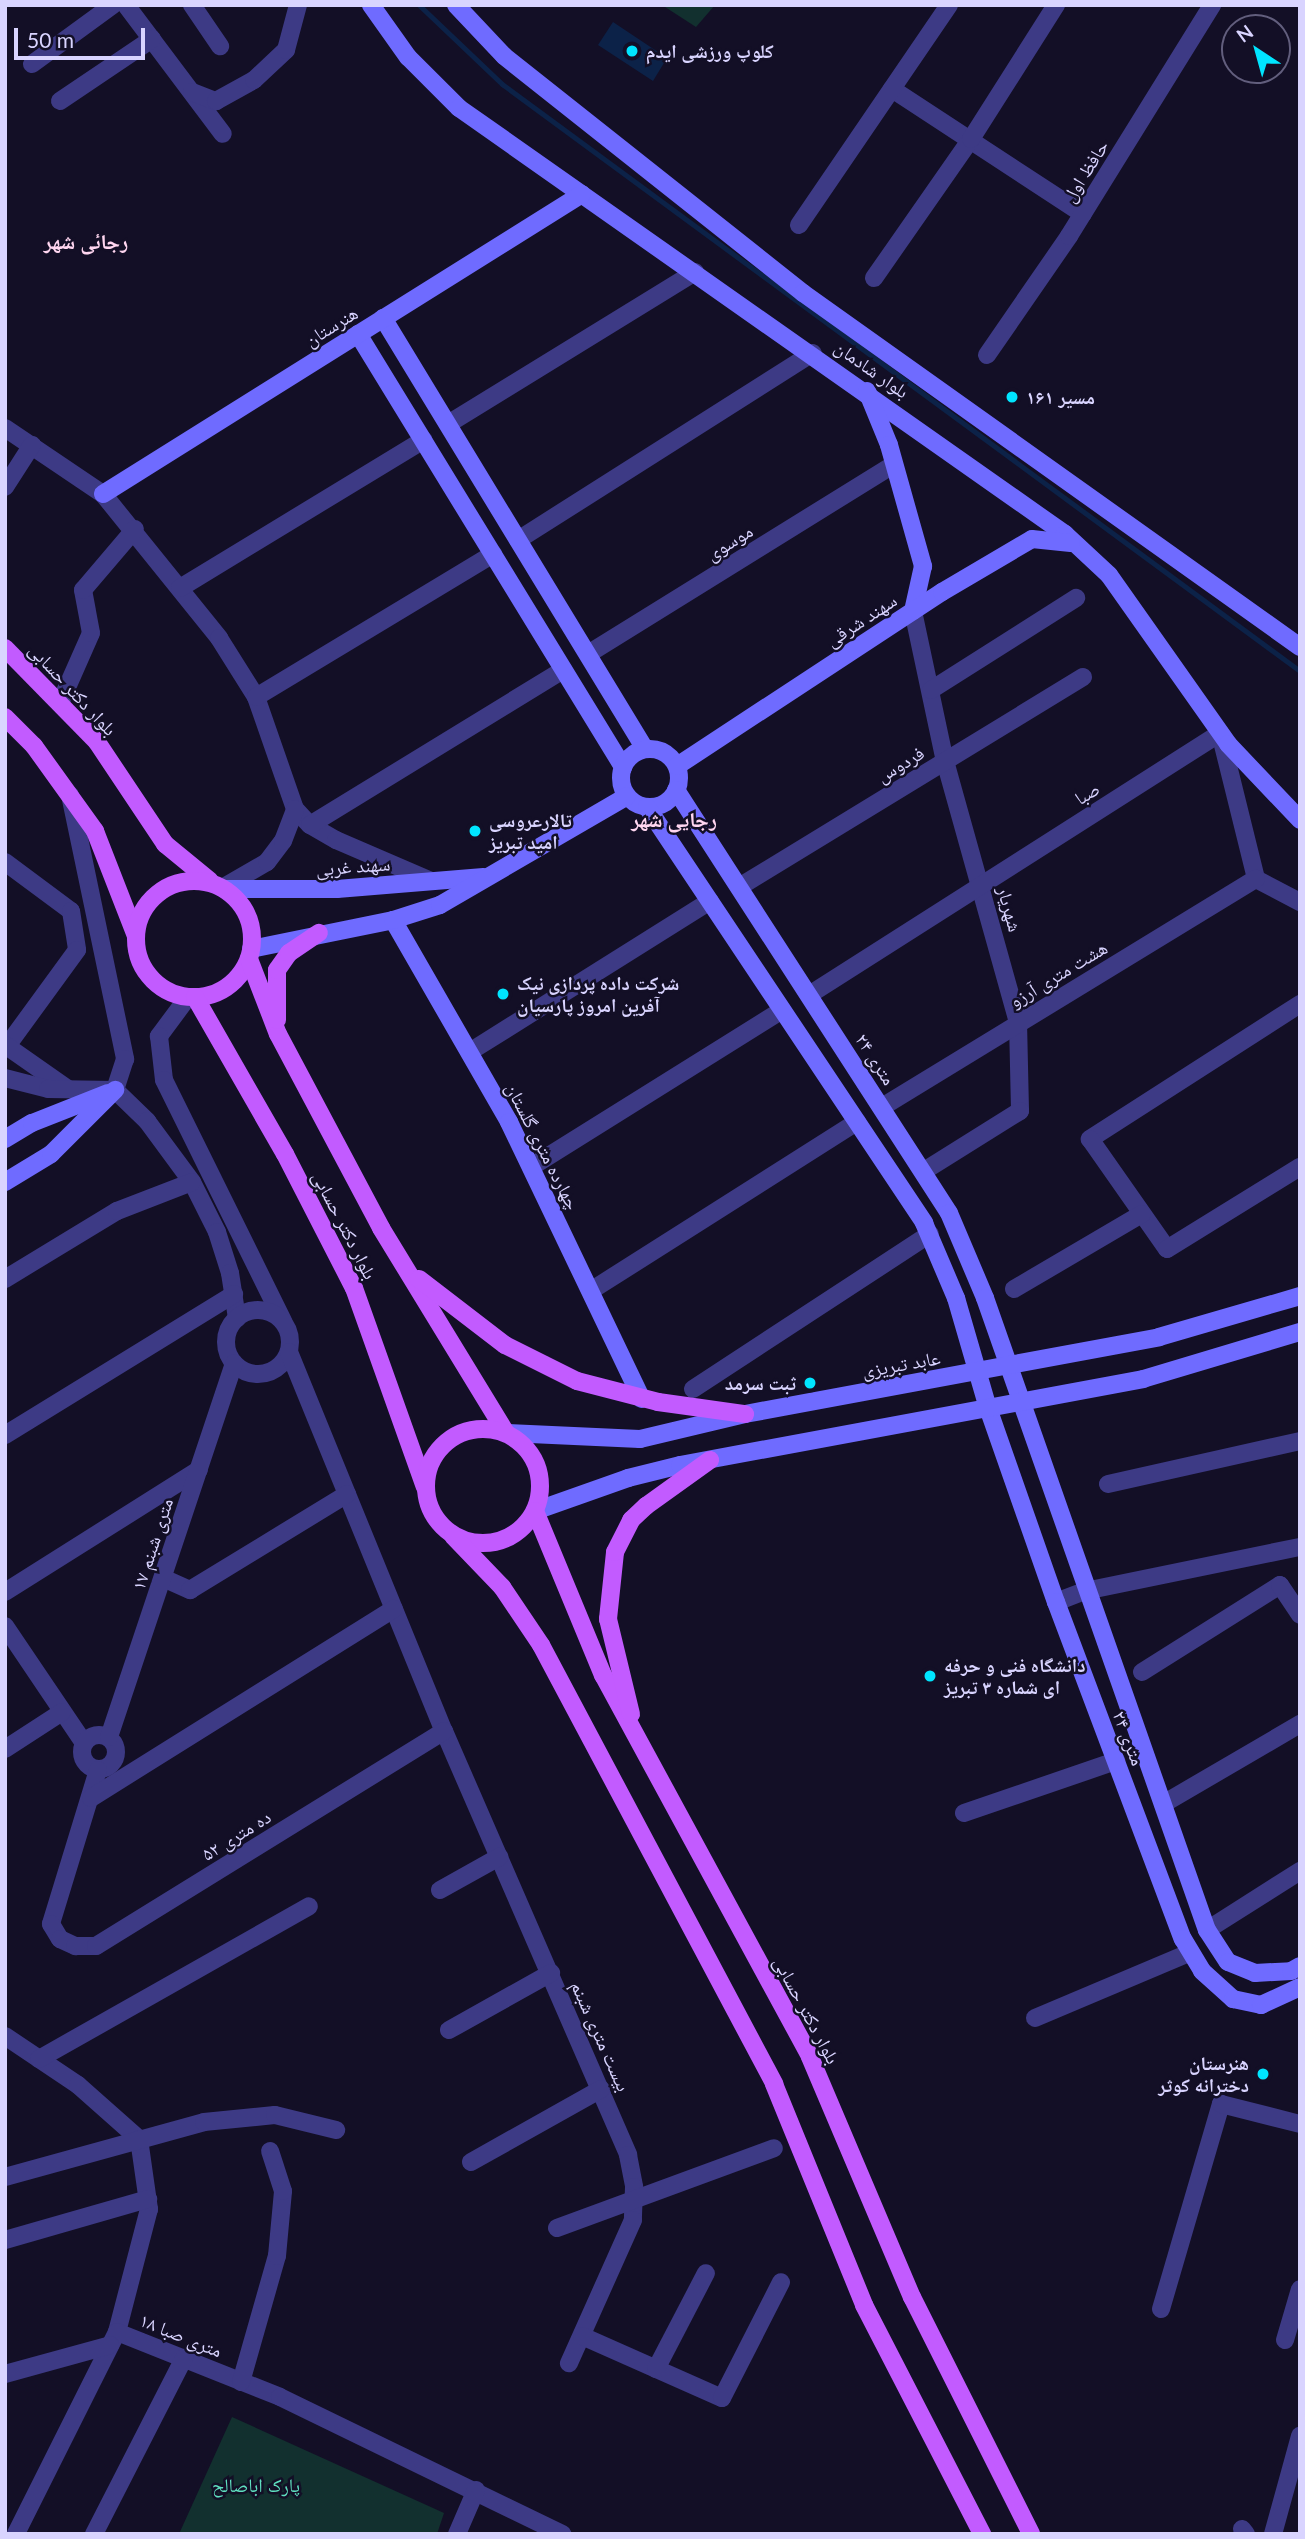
<!DOCTYPE html>
<meta charset="utf-8">
<style>
body{margin:0}
#map{position:relative;width:1305px;height:2539px;overflow:hidden;background:#130f26;font-family:Lato,"Noto Naskh Arabic",sans-serif}
div>[style]{position:absolute}
[style*='--x']{left:calc(var(--x)*1px);top:calc(var(--y)*1px);width:calc(var(--w)*1px);rotate:calc(var(--a)*1deg)}
.green>*{inset:0;background:#12302f}
.water>*{inset:0;background:#0c2248}
.stream>*{height:5px;margin:-2.5px;padding:0 2.5px;transform-origin:2.5px;border-radius:2.5px;background:#0c2248}
.street>*{height:18px;margin:-9px;padding:0 9px;transform-origin:9px;border-radius:9px;background:#3d3a85}
.street>.ring{margin:-9px;padding:0;box-sizing:content-box;background:none;border:18px solid #3d3a85;border-radius:50%}
.secondary>*{height:18px;margin:-9px;padding:0 9px;transform-origin:9px;border-radius:9px;background:#6f6bff}
.secondary>.ring{margin:-9px;padding:0;box-sizing:content-box;background:none;border:18px solid #6f6bff;border-radius:50%}
.primary>*{height:18px;margin:-9px;padding:0 9px;transform-origin:9px;border-radius:9px;background:#c25bff}
.primary>.ring{margin:-9px;padding:0;box-sizing:content-box;background:none;border:18px solid #c25bff;border-radius:50%}
.dots>*{width:19px;height:19px;translate:-50% -50%;box-sizing:border-box;border:4px solid #130f26;border-radius:50%}
span{translate:-50% -50%;white-space:nowrap;text-align:center;line-height:1.15;-webkit-text-stroke:5px #130f26;paint-order:stroke}
.poi-label{font-size:19px;color:#d9d4ff;font-weight:700}
.left{translate:0 -50%;text-align:left}
.right{translate:-100% -50%;text-align:right}
.street-label{font-size:19px;color:#d9d4ff}
.park-label{font-size:19px;color:#5fe0c0}
.neighbourhood-label{font-size:21px;color:#ffd6f0;font-weight:700}
.frame{position:absolute;inset:0;border:7px solid #d9d4ff;pointer-events:none}
.north{position:absolute;left:1221px;top:14px;width:70px;height:70px;box-sizing:border-box;background:#130f26;border:2px solid #625e7d;border-radius:50%;rotate:324deg;font-size:19px;font-weight:700;line-height:28px;text-align:center;color:#d9d4ff}
.north::after{content:'';display:block;margin:auto;width:24px;height:32px;background:#00e5ff;clip-path:polygon(50% 0,100% 100%,50% 72%,0 100%)}
.scale{position:absolute;left:14px;top:28px;width:131px;height:32px;box-sizing:border-box;border:4px solid #d9d4ff;border-top:0;padding-left:9px;font-size:21px;line-height:24px;white-space:nowrap;color:#d9d4ff;-webkit-text-stroke:5px #130f26;paint-order:stroke}
</style>
<div id="map">
<div class="green">
<i style="clip-path:polygon(662px 5px,715px 5px,696px 27px)"></i>
<i style="clip-path:polygon(232px 2417px,444px 2513px,437px 2534px,179px 2534px)"></i>
</div>
<div class="water">
<i style="clip-path:polygon(613px 22px,667px 58px,653px 81px,598px 45px)"></i>
</div>
<div class="stream">
<i style="--x:419;--y:5;--w:115;--a:43.6"></i>
<i style="--x:502;--y:84;--w:991;--a:36.34"></i>
</div>
<div class="street">
<i style="--x:126;--y:5;--w:161;--a:53.1"></i>
<i style="--x:192;--y:5;--w:50;--a:55.7"></i>
<i style="--x:32;--y:64;--w:100;--a:-36.1"></i>
<i style="--x:892;--y:89;--w:228;--a:33.2"></i>
<i style="--x:192;--y:92;--w:26;--a:21"></i>
<i style="--x:216;--y:101;--w:43;--a:-28.9"></i>
<i style="--x:254;--y:80;--w:44;--a:-43.2"></i>
<i style="--x:286;--y:50;--w:47;--a:-75.1"></i>
<i style="--x:60;--y:101;--w:111;--a:-34"></i>
<i style="--x:799;--y:225;--w:266;--a:-55.7"></i>
<i style="--x:874;--y:278;--w:169;--a:-55.1"></i>
<i style="--x:971;--y:139;--w:159;--a:-57.6"></i>
<i style="--x:987;--y:355;--w:145;--a:-55.4"></i>
<i style="--x:1069;--y:236;--w:272;--a:-58.2"></i>
<i style="--x:448;--y:424;--w:290;--a:-31.6"></i>
<i style="--x:5;--y:428;--w:118;--a:34"></i>
<i style="--x:103;--y:494;--w:185;--a:51.1"></i>
<i style="--x:219;--y:638;--w:70;--a:57.9"></i>
<i style="--x:256;--y:697;--w:119;--a:70.8"></i>
<i style="--x:295;--y:809;--w:22;--a:47"></i>
<i style="--x:310;--y:825;--w:30;--a:30"></i>
<i style="--x:336;--y:840;--w:103;--a:23.3"></i>
<i style="--x:5;--y:487;--w:50;--a:-57.3"></i>
<i style="--x:518;--y:540;--w:349;--a:-32.4"></i>
<i style="--x:180;--y:588;--w:285;--a:-31.3"></i>
<i style="--x:913;--y:611;--w:153;--a:78"></i>
<i style="--x:945;--y:761;--w:271;--a:74.4"></i>
<i style="--x:1018;--y:1022;--w:89;--a:88.7"></i>
<i style="--x:1020;--y:1111;--w:113;--a:148"></i>
<i style="--x:588;--y:654;--w:359;--a:-31.8"></i>
<i style="--x:931;--y:690;--w:172;--a:-32.4"></i>
<i style="--x:256;--y:697;--w:277;--a:-31.1"></i>
<i style="--x:61;--y:701;--w:74;--a:-66.2"></i>
<i style="--x:91;--y:633;--w:44;--a:-100.5"></i>
<i style="--x:83;--y:590;--w:80;--a:-49.6"></i>
<i style="--x:70;--y:795;--w:270;--a:78.2"></i>
<i style="--x:125;--y:1059;--w:33;--a:108"></i>
<i style="--x:310;--y:825;--w:297;--a:-31.5"></i>
<i style="--x:5;--y:862;--w:82;--a:36.6"></i>
<i style="--x:71;--y:911;--w:39;--a:81"></i>
<i style="--x:77;--y:950;--w:119;--a:126.1"></i>
<i style="--x:739;--y:887;--w:403;--a:-31.4"></i>
<i style="--x:222;--y:888;--w:52;--a:-30"></i>
<i style="--x:267;--y:862;--w:26;--a:-53"></i>
<i style="--x:283;--y:841;--w:34;--a:-69"></i>
<i style="--x:809;--y:995;--w:487;--a:-32.5"></i>
<i style="--x:1220;--y:733;--w:150;--a:76.1"></i>
<i style="--x:1256;--y:879;--w:50;--a:27.6"></i>
<i style="--x:188;--y:997;--w:49;--a:126.6"></i>
<i style="--x:159;--y:1036;--w:44;--a:83.5"></i>
<i style="--x:164;--y:1080;--w:269;--a:63.7"></i>
<i style="--x:1300;--y:1004;--w:250;--a:147.3"></i>
<i style="--x:1090;--y:1139;--w:134;--a:55"></i>
<i style="--x:1167;--y:1249;--w:156;--a:-31.7"></i>
<i style="--x:5;--y:1045;--w:77;--a:34.9"></i>
<i style="--x:471;--y:1051;--w:282;--a:-32.1"></i>
<i style="--x:5;--y:1078;--w:44;--a:14.3"></i>
<i style="--x:48;--y:1089;--w:67;--a:0.9"></i>
<i style="--x:115;--y:1090;--w:45;--a:44.1"></i>
<i style="--x:147;--y:1121;--w:76;--a:53.6"></i>
<i style="--x:192;--y:1182;--w:56;--a:63.4"></i>
<i style="--x:217;--y:1232;--w:43;--a:72.4"></i>
<i style="--x:230;--y:1273;--w:46;--a:81.2"></i>
<i style="--x:882;--y:1107;--w:438;--a:-31.4"></i>
<i style="--x:531;--y:1167;--w:296;--a:-32"></i>
<i style="--x:5;--y:1279;--w:131;--a:-31.3"></i>
<i style="--x:117;--y:1211;--w:80;--a:-21.1"></i>
<i style="--x:1014;--y:1289;--w:148;--a:-30.4"></i>
<i style="--x:592;--y:1290;--w:314;--a:-32.4"></i>
<i class="ring" style="left:226px;top:1310px;width:46px;height:46px"></i>
<i style="--x:289;--y:1352;--w:409;--a:67.8"></i>
<i style="--x:444;--y:1731;--w:462;--a:66.5"></i>
<i style="--x:628;--y:2155;--w:33;--a:79"></i>
<i style="--x:634;--y:2187;--w:33;--a:92"></i>
<i style="--x:633;--y:2220;--w:157;--a:114.1"></i>
<i style="--x:693;--y:1389;--w:283;--a:-33.2"></i>
<i style="--x:5;--y:1435;--w:269;--a:-31.6"></i>
<i style="--x:1108;--y:1484;--w:197;--a:-12.6"></i>
<i style="--x:163;--y:1578;--w:30;--a:24"></i>
<i style="--x:190;--y:1590;--w:184;--a:-31.4"></i>
<i style="--x:5;--y:1592;--w:229;--a:-32.2"></i>
<i style="--x:1056;--y:1602;--w:31;--a:-21"></i>
<i style="--x:1085;--y:1591;--w:219;--a:-11.6"></i>
<i style="--x:5;--y:1626;--w:141;--a:56"></i>
<i style="--x:1142;--y:1672;--w:163;--a:-32.2"></i>
<i style="--x:1280;--y:1585;--w:36;--a:56"></i>
<i class="ring" style="left:82px;top:1735px;width:16px;height:16px"></i>
<i style="--x:109;--y:1737;--w:394;--a:-71.5"></i>
<i style="--x:5;--y:1749;--w:68;--a:-33"></i>
<i style="--x:98;--y:1770;--w:161;--a:107"></i>
<i style="--x:51;--y:1924;--w:17;--a:59"></i>
<i style="--x:60;--y:1939;--w:17;--a:25"></i>
<i style="--x:75;--y:1946;--w:21;--a:0"></i>
<i style="--x:96;--y:1946;--w:409;--a:-31.7"></i>
<i style="--x:91;--y:1798;--w:357;--a:-32"></i>
<i style="--x:1163;--y:1804;--w:159;--a:-30.3"></i>
<i style="--x:964;--y:1813;--w:161;--a:-18.9"></i>
<i style="--x:440;--y:1890;--w:68;--a:-29.2"></i>
<i style="--x:1207;--y:1930;--w:110;--a:-32.4"></i>
<i style="--x:1035;--y:2018;--w:169;--a:-22.9"></i>
<i style="--x:449;--y:2030;--w:117;--a:-29.2"></i>
<i style="--x:5;--y:2036;--w:88;--a:33.9"></i>
<i style="--x:78;--y:2085;--w:81;--a:41.5"></i>
<i style="--x:139;--y:2139;--w:71;--a:81.9"></i>
<i style="--x:149;--y:2209;--w:127;--a:104.6"></i>
<i style="--x:117;--y:2332;--w:226;--a:116.6"></i>
<i style="--x:39;--y:2059;--w:310;--a:-29.5"></i>
<i style="--x:471;--y:2162;--w:149;--a:-29.3"></i>
<i style="--x:5;--y:2177;--w:206;--a:-15.4"></i>
<i style="--x:204;--y:2122;--w:71;--a:-5.6"></i>
<i style="--x:275;--y:2115;--w:63;--a:13.8"></i>
<i style="--x:557;--y:2228;--w:231;--a:-20.2"></i>
<i style="--x:5;--y:2240;--w:149;--a:-16"></i>
<i style="--x:1161;--y:2309;--w:214;--a:-73.7"></i>
<i style="--x:1221;--y:2104;--w:81;--a:14.2"></i>
<i style="--x:117;--y:2332;--w:175;--a:21.7"></i>
<i style="--x:280;--y:2397;--w:314;--a:25.9"></i>
<i style="--x:582;--y:2336;--w:153;--a:23.9"></i>
<i style="--x:722;--y:2398;--w:130;--a:-63"></i>
<i style="--x:1285;--y:2340;--w:53;--a:-73.6"></i>
<i style="--x:656;--y:2369;--w:108;--a:-62.5"></i>
<i style="--x:5;--y:2374;--w:109;--a:-15.4"></i>
<i style="--x:241;--y:2382;--w:131;--a:-74.1"></i>
<i style="--x:277;--y:2256;--w:65;--a:-84.7"></i>
<i style="--x:283;--y:2191;--w:42;--a:-108"></i>
<i style="--x:1242;--y:2529;--w:6;--a:51"></i>
<i style="--x:94;--y:2534;--w:198;--a:-62.9"></i>
<i style="--x:457;--y:2534;--w:48;--a:-66.6"></i>
<i style="--x:1273;--y:2534;--w:102;--a:-74.6"></i>
</div>
<div class="secondary">
<i style="--x:371;--y:5;--w:64;--a:54.6"></i>
<i style="--x:408;--y:57;--w:72;--a:45"></i>
<i style="--x:459;--y:108;--w:741;--a:35.11"></i>
<i style="--x:1065;--y:534;--w:60;--a:43"></i>
<i style="--x:1109;--y:575;--w:207;--a:54.8"></i>
<i style="--x:1228;--y:744;--w:105;--a:46.5"></i>
<i style="--x:456;--y:5;--w:70;--a:46.7"></i>
<i style="--x:504;--y:56;--w:382;--a:38.4"></i>
<i style="--x:803;--y:293;--w:610;--a:35.46"></i>
<i style="--x:383;--y:318;--w:504;--a:58.71"></i>
<i style="--x:358;--y:334;--w:508;--a:58.53"></i>
<i style="--x:867;--y:391;--w:58;--a:67.8"></i>
<i style="--x:889;--y:445;--w:126;--a:74.3"></i>
<i style="--x:923;--y:566;--w:46;--a:102.5"></i>
<i style="--x:103;--y:494;--w:565;--a:-32.06"></i>
<i class="ring" style="left:621px;top:749px;width:40px;height:40px"></i>
<i style="--x:677;--y:766;--w:317;--a:-33.3"></i>
<i style="--x:942;--y:592;--w:104;--a:-30.5"></i>
<i style="--x:1032;--y:539;--w:39;--a:6"></i>
<i style="--x:676;--y:790;--w:503;--a:57.16"></i>
<i style="--x:949;--y:1213;--w:92;--a:67"></i>
<i style="--x:985;--y:1298;--w:670;--a:70.65"></i>
<i style="--x:1207;--y:1930;--w:38;--a:57"></i>
<i style="--x:1228;--y:1962;--w:29;--a:22"></i>
<i style="--x:1255;--y:1973;--w:36;--a:-3"></i>
<i style="--x:1291;--y:1971;--w:10;--a:-29"></i>
<i style="--x:647;--y:807;--w:500;--a:56.3"></i>
<i style="--x:924;--y:1223;--w:82;--a:66.9"></i>
<i style="--x:956;--y:1298;--w:115;--a:73.8"></i>
<i style="--x:988;--y:1408;--w:206;--a:70.7"></i>
<i style="--x:1056;--y:1602;--w:360;--a:69.4"></i>
<i style="--x:1183;--y:1939;--w:37;--a:59"></i>
<i style="--x:1202;--y:1971;--w:42;--a:42.1"></i>
<i style="--x:1233;--y:1999;--w:29;--a:12"></i>
<i style="--x:1261;--y:2005;--w:43;--a:-24.8"></i>
<i style="--x:224;--y:889;--w:113;--a:0"></i>
<i style="--x:337;--y:889;--w:147;--a:-4.7"></i>
<i style="--x:393;--y:920;--w:233;--a:60.1"></i>
<i style="--x:509;--y:1122;--w:307;--a:64.4"></i>
<i style="--x:251;--y:949;--w:145;--a:-11.5"></i>
<i style="--x:393;--y:920;--w:49;--a:-17.7"></i>
<i style="--x:440;--y:905;--w:216;--a:-30.2"></i>
<i style="--x:5;--y:1139;--w:31;--a:-31"></i>
<i style="--x:32;--y:1123;--w:82;--a:-21.5"></i>
<i style="--x:5;--y:1182;--w:54;--a:-31.3"></i>
<i style="--x:51;--y:1154;--w:91;--a:-45"></i>
<i style="--x:506;--y:1433;--w:134;--a:2.6"></i>
<i style="--x:640;--y:1439;--w:108;--a:-13.4"></i>
<i style="--x:745;--y:1414;--w:421;--a:-10.5"></i>
<i style="--x:1159;--y:1337;--w:147;--a:-16.2"></i>
<i style="--x:535;--y:1511;--w:99;--a:-19.5"></i>
<i style="--x:628;--y:1478;--w:54;--a:-14"></i>
<i style="--x:680;--y:1465;--w:471;--a:-10.5"></i>
<i style="--x:1143;--y:1379;--w:164;--a:-16.7"></i>
</div>
<div class="primary">
<i style="--x:5;--y:648;--w:132;--a:45.6"></i>
<i style="--x:97;--y:742;--w:123;--a:56.3"></i>
<i style="--x:165;--y:844;--w:58;--a:39.4"></i>
<i style="--x:5;--y:717;--w:41;--a:45"></i>
<i style="--x:34;--y:746;--w:105;--a:54.3"></i>
<i style="--x:95;--y:831;--w:113;--a:68.7"></i>
<i class="ring" style="left:136px;top:881px;width:98px;height:98px"></i>
<i style="--x:249;--y:959;--w:80;--a:68.9"></i>
<i style="--x:278;--y:1034;--w:220;--a:62"></i>
<i style="--x:381;--y:1228;--w:240;--a:58.6"></i>
<i style="--x:195;--y:997;--w:181;--a:60.2"></i>
<i style="--x:285;--y:1154;--w:151;--a:62.8"></i>
<i style="--x:354;--y:1288;--w:211;--a:70.4"></i>
<i style="--x:277;--y:1020;--w:50;--a:-90"></i>
<i style="--x:277;--y:970;--w:21;--a:-55"></i>
<i style="--x:289;--y:953;--w:36;--a:-34"></i>
<i style="--x:419;--y:1279;--w:108;--a:37.5"></i>
<i style="--x:505;--y:1345;--w:80;--a:26.6"></i>
<i style="--x:577;--y:1381;--w:84;--a:14.5"></i>
<i style="--x:658;--y:1402;--w:88;--a:7.9"></i>
<i class="ring" style="left:426px;top:1429px;width:96px;height:96px"></i>
<i style="--x:535;--y:1511;--w:178;--a:67.5"></i>
<i style="--x:603;--y:1675;--w:434;--a:61.5"></i>
<i style="--x:810;--y:2057;--w:261;--a:67"></i>
<i style="--x:912;--y:2297;--w:265;--a:63.3"></i>
<i style="--x:453;--y:1536;--w:71;--a:46.1"></i>
<i style="--x:502;--y:1587;--w:70;--a:56.1"></i>
<i style="--x:541;--y:1645;--w:497;--a:62"></i>
<i style="--x:774;--y:2084;--w:239;--a:67.8"></i>
<i style="--x:864;--y:2305;--w:258;--a:62.7"></i>
<i style="--x:631;--y:1714;--w:98;--a:-103.6"></i>
<i style="--x:608;--y:1619;--w:67;--a:-84"></i>
<i style="--x:615;--y:1552;--w:36;--a:-63"></i>
<i style="--x:631;--y:1520;--w:21;--a:-43"></i>
<i style="--x:646;--y:1506;--w:79;--a:-35.7"></i>
</div>
<div class="dots">
<i style="left:632px;top:51px;background:#00e5ff"></i>
<i style="left:1012px;top:397px;background:#00e5ff"></i>
<i style="left:475px;top:831px;background:#00e5ff"></i>
<i style="left:503px;top:994px;background:#00e5ff"></i>
<i style="left:810px;top:1383px;background:#00e5ff"></i>
<i style="left:930px;top:1676px;background:#00e5ff"></i>
<i style="left:1263px;top:2074px;background:#00e5ff"></i>
</div>
<div class="poi-label">
<span class="left" style="left:646px;top:51px">کلوپ ورزشی ایدم</span>
<span class="left" style="left:1026px;top:397px">مسیر ۱۶۱</span>
<span class="left" style="left:489px;top:831px">تالارعروسی<br>امید تبریز</span>
<span class="left" style="left:517px;top:994px">شرکت داده پردازی نیک<br>آفرین امروز پارسیان</span>
<span class="right" style="left:796px;top:1383px">ثبت سرمد</span>
<span class="left" style="left:944px;top:1676px">دانشگاه فنی و حرفه<br>ای شماره ۳ تبریز</span>
<span class="right" style="left:1249px;top:2074px">هنرستان<br>دخترانه کوثر</span>
</div>
<div class="street-label">
<span style="left:1085px;top:171px;rotate:-58deg">حافظ اول</span>
<span style="left:331px;top:326px;rotate:-32deg">هنرستان</span>
<span style="left:872px;top:369px;rotate:35deg">بلوار شادمان</span>
<span style="left:729px;top:542px;rotate:-32deg">موسوی</span>
<span style="left:861px;top:620px;rotate:-33deg">سهند شرقی</span>
<span style="left:73px;top:689px;rotate:47deg">بلوار دکتر حسابی</span>
<span style="left:900px;top:764px;rotate:-31deg">فردوس</span>
<span style="left:1087px;top:793px;rotate:-32deg">صبا</span>
<span style="left:353px;top:866px;rotate:-4deg">سهند غربی</span>
<span style="left:1010px;top:909px;rotate:75deg">شهریار</span>
<span style="left:1058px;top:974px;rotate:-31deg">هشت متری آرزو</span>
<span style="left:876px;top:1059px;rotate:57deg">۲۴ متری</span>
<span style="left:543px;top:1146px;rotate:63deg">چهارده متری گلستان</span>
<span style="left:345px;top:1225px;rotate:63deg">بلوار دکتر حسابی</span>
<span style="left:901px;top:1364px;rotate:-10deg">عابد تبریزی</span>
<span style="left:152px;top:1544px;rotate:-72deg">۱۷ متری شبنم</span>
<span style="left:1129px;top:1738px;rotate:69deg">۲۴ متری</span>
<span style="left:236px;top:1835px;rotate:-32deg">ده متری ۵۲</span>
<span style="left:807px;top:2010px;rotate:62deg">بلوار دکتر حسابی</span>
<span style="left:601px;top:2036px;rotate:66deg">بیست متری شبنم</span>
<span style="left:181px;top:2335px;rotate:22deg">متری صبا ۱۸</span>
</div>
<div class="park-label">
<span style="left:256px;top:2485px">پارک اباصالح</span>
</div>
<div class="neighbourhood-label">
<span style="left:86px;top:241px">رجائی شهر</span>
<span style="left:674px;top:819px">رجایی شهر</span>
</div>
<div class="frame"></div>
<div class="north">N</div>
<div class="scale">50 m</div>
</div>
